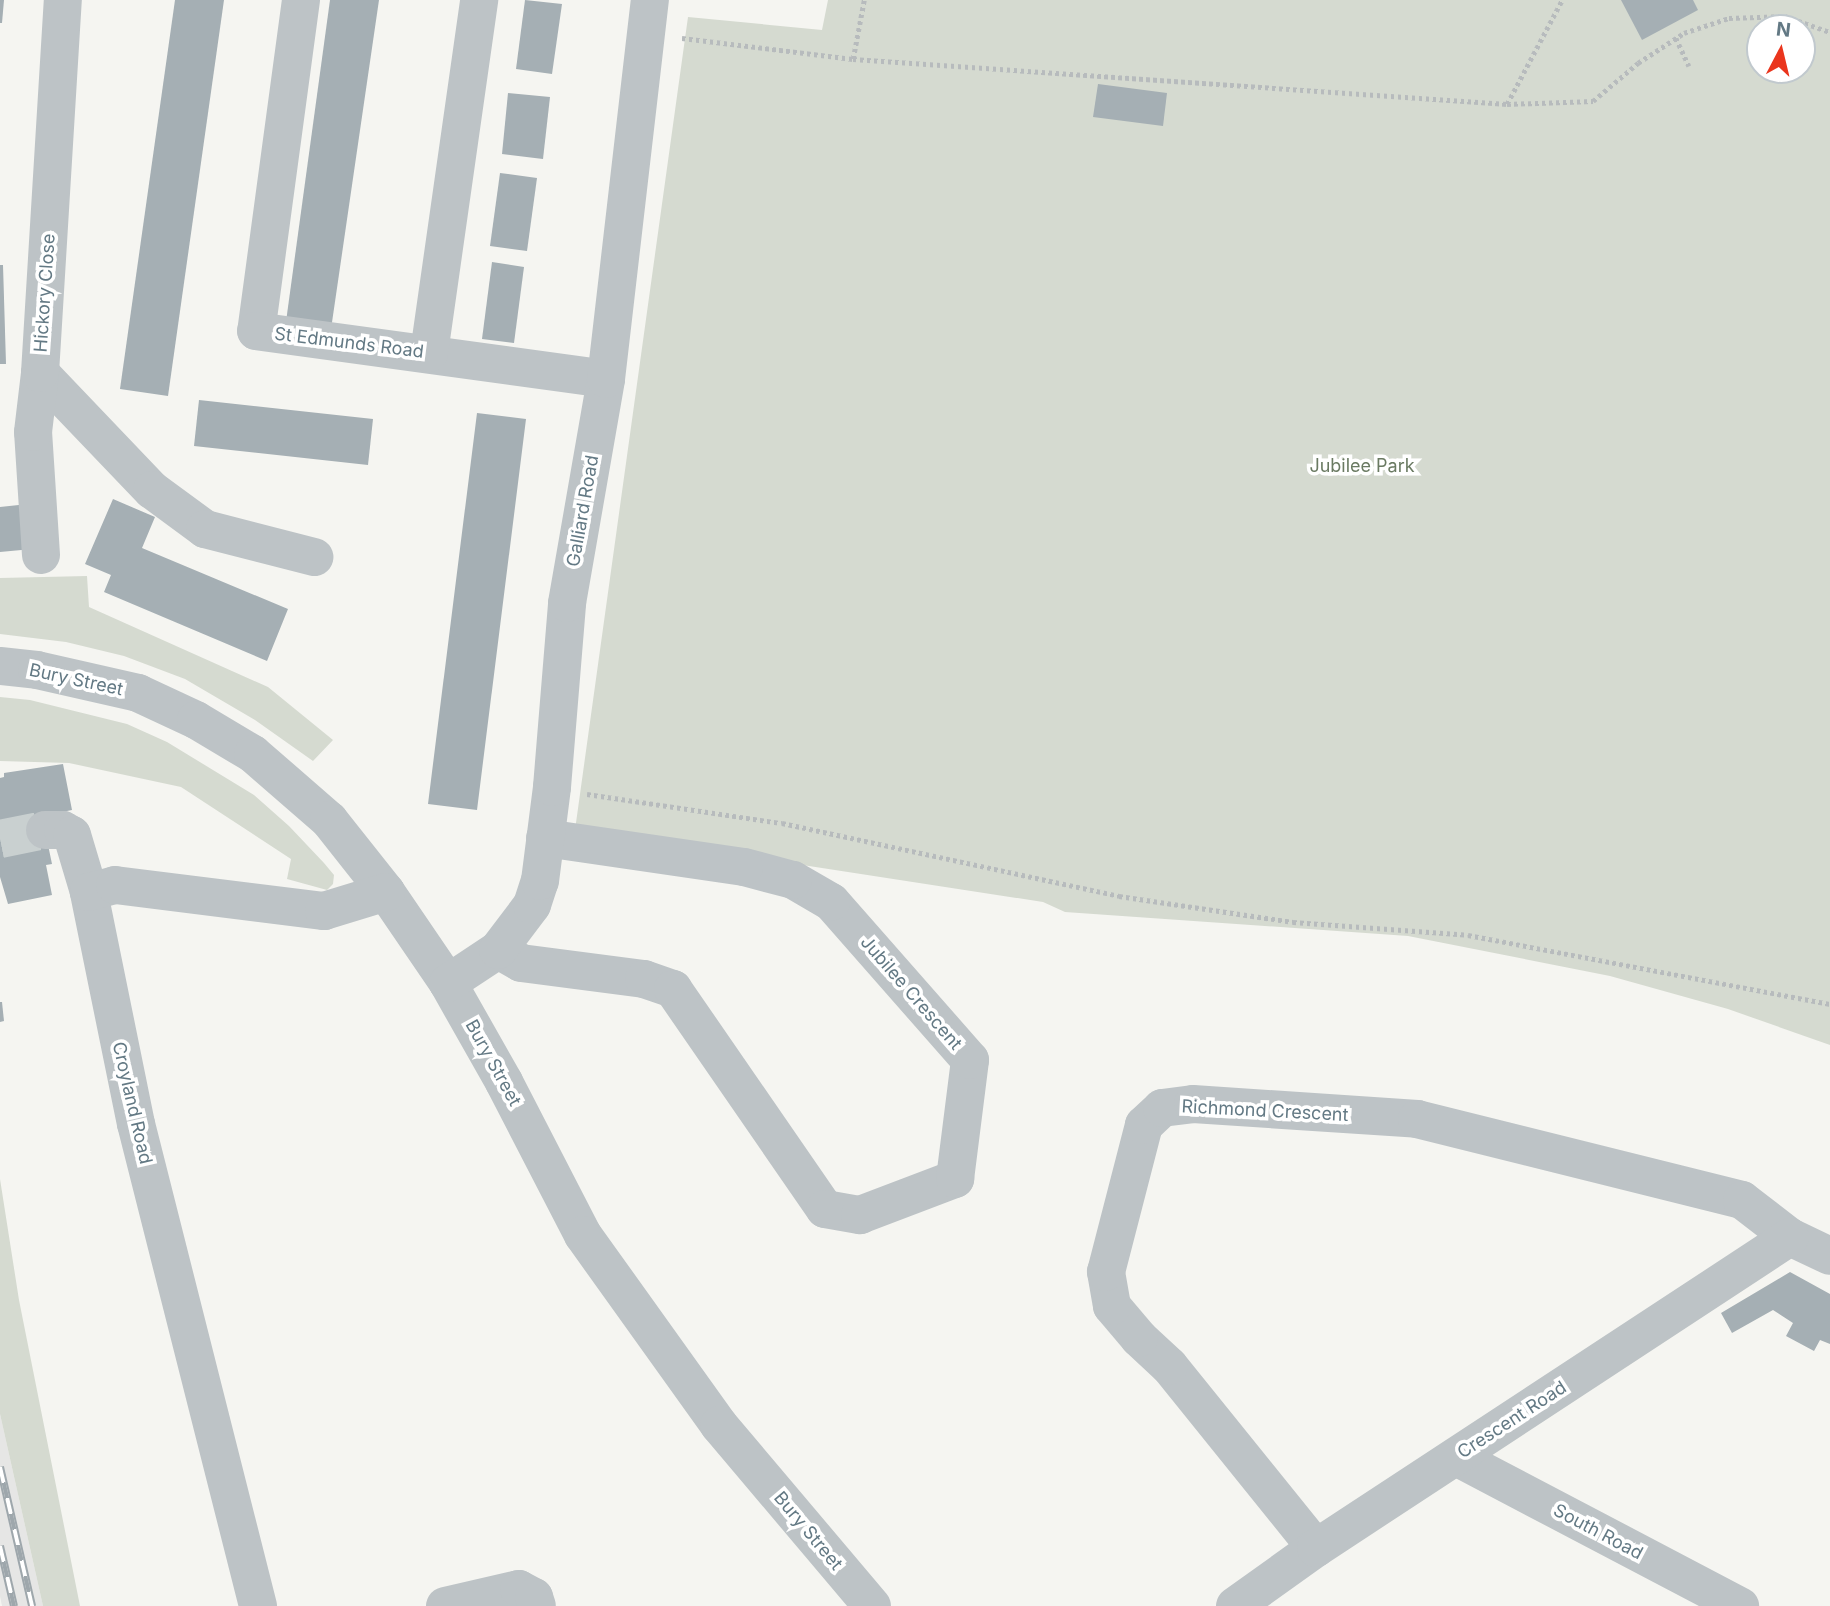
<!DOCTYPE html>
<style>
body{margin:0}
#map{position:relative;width:1830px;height:1606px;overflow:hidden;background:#f5f5f1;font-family:Inter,sans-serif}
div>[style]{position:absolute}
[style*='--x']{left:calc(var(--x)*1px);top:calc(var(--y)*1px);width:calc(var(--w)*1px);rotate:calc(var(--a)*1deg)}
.built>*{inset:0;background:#e6e6e5}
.green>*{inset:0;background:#d5dad0}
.building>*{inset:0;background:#a5afb4}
.minor-tunnel>*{height:38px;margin-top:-19px;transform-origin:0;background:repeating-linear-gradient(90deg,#c9d0d0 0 38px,transparent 0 57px)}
.path>*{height:4.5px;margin-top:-2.25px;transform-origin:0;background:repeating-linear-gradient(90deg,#b7bbbd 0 3.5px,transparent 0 7px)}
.minor>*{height:38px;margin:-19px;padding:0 19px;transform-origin:19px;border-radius:19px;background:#bdc3c6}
.rail>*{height:8px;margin-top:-4px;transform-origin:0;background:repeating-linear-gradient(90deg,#fff 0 16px,#9ea7ac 0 32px);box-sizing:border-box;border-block:2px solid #9ea7ac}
span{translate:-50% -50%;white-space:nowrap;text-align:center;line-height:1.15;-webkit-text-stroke:7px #fff;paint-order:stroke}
.street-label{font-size:18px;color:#637984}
.park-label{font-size:18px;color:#6a7a62}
.north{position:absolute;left:1746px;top:14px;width:70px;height:70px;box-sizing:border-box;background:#fff;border:2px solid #c1c9ce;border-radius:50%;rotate:7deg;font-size:19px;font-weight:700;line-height:28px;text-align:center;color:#637984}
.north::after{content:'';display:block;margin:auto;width:24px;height:32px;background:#ea351d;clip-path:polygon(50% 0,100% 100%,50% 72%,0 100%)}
</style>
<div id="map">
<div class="built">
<i style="clip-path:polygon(0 1414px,43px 1606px,2px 1606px,0 1596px)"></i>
</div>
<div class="green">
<i style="clip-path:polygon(evenodd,828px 0,1830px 0,1830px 1045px,1728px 1009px,1610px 976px,1408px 936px,1065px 912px,1043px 902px,575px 830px,688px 17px,822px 30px,828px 0,1760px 28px,1802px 28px,1802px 70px,1760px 70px,1760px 28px)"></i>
<i style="clip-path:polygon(87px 576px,89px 607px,268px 687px,333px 740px,313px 761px,255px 720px,185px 679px,124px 656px,66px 642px,0 634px,0 578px)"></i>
<i style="clip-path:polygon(0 697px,30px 700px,127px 724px,167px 742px,254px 795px,289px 826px,324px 863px,334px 875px,333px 884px,327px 890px,287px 879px,291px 859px,181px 787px,69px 763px,0 761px)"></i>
<i style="clip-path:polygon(0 1179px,19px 1300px,80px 1606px,43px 1606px,0 1414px)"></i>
</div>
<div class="building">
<i style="clip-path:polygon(0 0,4px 0,2px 23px,0 23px)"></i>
<i style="clip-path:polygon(175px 0,224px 0,168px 396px,120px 389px)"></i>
<i style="clip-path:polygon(330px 0,379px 0,330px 336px,285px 329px)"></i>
<i style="clip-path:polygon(525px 0,562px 4px,552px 74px,516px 69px)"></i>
<i style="clip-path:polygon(1621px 0,1693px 0,1698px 10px,1642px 40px)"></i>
<i style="clip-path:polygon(1098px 84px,1167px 93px,1163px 126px,1093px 117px)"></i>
<i style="clip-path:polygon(508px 93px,550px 97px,543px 159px,502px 154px)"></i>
<i style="clip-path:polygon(500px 173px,537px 178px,527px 251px,490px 246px)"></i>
<i style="clip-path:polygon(492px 262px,524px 267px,514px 343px,482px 339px)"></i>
<i style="clip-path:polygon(0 265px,3px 265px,6px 364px,0 364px)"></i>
<i style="clip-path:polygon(199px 400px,373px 419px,368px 465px,194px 446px)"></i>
<i style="clip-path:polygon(477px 413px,526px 419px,477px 810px,428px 804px)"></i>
<i style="clip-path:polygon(113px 499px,155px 517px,142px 548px,288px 609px,267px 661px,104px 592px,111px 575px,85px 564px)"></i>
<i style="clip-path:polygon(28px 504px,32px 549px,0 552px,0 507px)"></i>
<i style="clip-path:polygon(63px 764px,72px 810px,42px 816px,52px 864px,46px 865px,52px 895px,8px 904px,0 877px,0 778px,4px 777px,4px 773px)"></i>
<i style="clip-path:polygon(0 1002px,2px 1002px,4px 1021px,0 1022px)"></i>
<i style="clip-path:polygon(1790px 1272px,1830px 1294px,1830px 1344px,1820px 1340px,1814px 1351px,1786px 1336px,1793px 1323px,1773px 1310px,1732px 1333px,1721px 1313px)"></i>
</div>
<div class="minor-tunnel">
<i style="--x:0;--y:839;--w:46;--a:-11.3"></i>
</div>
<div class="path">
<i style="--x:682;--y:38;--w:172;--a:7"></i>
<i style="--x:853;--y:59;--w:60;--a:-79.4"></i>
<i style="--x:1676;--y:38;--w:31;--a:65"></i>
<i style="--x:853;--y:59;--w:656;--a:3.94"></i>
<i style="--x:1507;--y:104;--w:86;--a:-2"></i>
<i style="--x:1593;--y:101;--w:59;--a:-40.2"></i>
<i style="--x:1638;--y:63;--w:55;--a:-33.1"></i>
<i style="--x:1684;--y:33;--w:47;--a:-18.4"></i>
<i style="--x:1729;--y:18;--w:56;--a:-2"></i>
<i style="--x:1785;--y:16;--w:48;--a:19.6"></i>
<i style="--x:1507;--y:104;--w:118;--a:-62.1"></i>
<i style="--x:587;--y:794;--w:197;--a:8.5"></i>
<i style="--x:782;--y:823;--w:345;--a:12.2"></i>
<i style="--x:1119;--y:896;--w:176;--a:8.5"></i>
<i style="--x:1293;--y:922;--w:175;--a:4.2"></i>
<i style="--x:1468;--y:935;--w:369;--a:10.8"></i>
</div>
<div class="minor">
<i style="--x:301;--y:0;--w:334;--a:97.7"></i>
<i style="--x:256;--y:331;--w:353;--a:7.8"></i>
<i style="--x:429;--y:353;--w:357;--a:-81.9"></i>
<i style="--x:40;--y:373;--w:162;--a:46.3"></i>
<i style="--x:152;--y:490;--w:66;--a:36.3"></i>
<i style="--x:205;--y:529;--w:113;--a:14.4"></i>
<i style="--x:41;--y:555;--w:123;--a:-93.7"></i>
<i style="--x:33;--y:432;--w:59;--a:-83.2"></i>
<i style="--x:40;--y:373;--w:374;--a:-86.5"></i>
<i style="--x:0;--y:666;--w:37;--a:6"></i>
<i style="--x:37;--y:670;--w:104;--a:12.8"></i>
<i style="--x:138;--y:693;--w:64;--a:25"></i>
<i style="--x:196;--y:720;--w:66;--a:30.8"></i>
<i style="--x:253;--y:754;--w:101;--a:41"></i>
<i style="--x:329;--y:820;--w:92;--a:51.6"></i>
<i style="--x:386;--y:892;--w:110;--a:55.7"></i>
<i style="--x:448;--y:983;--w:114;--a:60.5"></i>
<i style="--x:504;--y:1082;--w:172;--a:62.7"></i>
<i style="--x:583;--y:1235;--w:234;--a:54.4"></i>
<i style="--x:719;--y:1425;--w:237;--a:49.8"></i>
<i style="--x:45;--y:830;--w:18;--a:0"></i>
<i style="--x:63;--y:830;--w:10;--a:29"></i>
<i style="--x:72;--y:835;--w:59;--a:73.4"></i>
<i style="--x:498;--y:950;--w:26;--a:29"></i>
<i style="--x:521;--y:963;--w:124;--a:7.4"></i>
<i style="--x:644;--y:979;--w:31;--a:19"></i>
<i style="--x:673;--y:989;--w:267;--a:55.4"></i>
<i style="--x:825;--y:1209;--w:36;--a:10"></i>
<i style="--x:860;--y:1215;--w:102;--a:-20.8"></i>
<i style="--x:955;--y:1179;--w:120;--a:-82.8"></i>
<i style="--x:970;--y:1060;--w:210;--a:-131.3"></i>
<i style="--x:831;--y:902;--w:44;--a:-149.9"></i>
<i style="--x:793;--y:880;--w:51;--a:-165.1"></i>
<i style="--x:744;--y:867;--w:201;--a:-171.7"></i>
<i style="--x:448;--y:983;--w:60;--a:-33.4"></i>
<i style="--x:498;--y:950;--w:56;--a:-52.9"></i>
<i style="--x:532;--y:905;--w:25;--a:-72"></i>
<i style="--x:540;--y:881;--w:95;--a:-82.7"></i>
<i style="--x:552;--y:787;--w:185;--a:-85.3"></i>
<i style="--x:567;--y:603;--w:227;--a:-80.1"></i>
<i style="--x:606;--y:379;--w:382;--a:-83.4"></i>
<i style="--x:1456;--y:1457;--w:321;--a:27.7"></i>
<i style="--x:1316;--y:1548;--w:234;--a:-128.9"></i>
<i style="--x:1169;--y:1366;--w:41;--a:-137"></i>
<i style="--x:1139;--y:1338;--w:42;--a:-130.2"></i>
<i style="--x:1112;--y:1306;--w:35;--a:-100"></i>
<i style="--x:1106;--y:1272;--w:152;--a:-75.5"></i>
<i style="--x:1144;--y:1125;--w:25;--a:-43"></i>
<i style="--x:1162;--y:1108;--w:31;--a:-7"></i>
<i style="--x:1193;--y:1104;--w:225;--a:3.8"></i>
<i style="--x:1417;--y:1119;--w:335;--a:14"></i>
<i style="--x:1742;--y:1200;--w:61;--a:37.6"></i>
<i style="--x:1790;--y:1237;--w:44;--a:25.4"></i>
<i style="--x:258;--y:1606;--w:497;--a:-104.2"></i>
<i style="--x:136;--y:1124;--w:237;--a:-101.5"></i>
<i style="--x:89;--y:892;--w:27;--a:-15"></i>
<i style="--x:115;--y:885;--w:211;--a:7.1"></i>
<i style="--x:324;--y:911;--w:65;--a:-17"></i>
<i style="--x:445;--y:1606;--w:76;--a:-12.9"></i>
<i style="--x:519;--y:1589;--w:17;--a:28"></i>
<i style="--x:534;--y:1597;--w:9;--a:72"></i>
<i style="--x:1235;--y:1606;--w:100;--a:-35.6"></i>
<i style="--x:1316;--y:1548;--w:567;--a:-33.27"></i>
</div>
<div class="rail">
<i style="--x:0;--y:1467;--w:143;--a:77"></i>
<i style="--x:0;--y:1546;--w:62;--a:76.9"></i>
</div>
<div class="street-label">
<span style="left:45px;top:293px;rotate:-86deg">Hickory Close</span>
<span style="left:349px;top:343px;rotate:7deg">St Edmunds Road</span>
<span style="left:583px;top:511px;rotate:-80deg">Galliard Road</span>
<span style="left:76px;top:680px;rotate:12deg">Bury Street</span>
<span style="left:911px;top:993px;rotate:49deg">Jubilee Crescent</span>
<span style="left:493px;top:1063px;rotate:61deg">Bury Street</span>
<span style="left:132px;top:1103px;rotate:77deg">Croyland Road</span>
<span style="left:1265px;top:1111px;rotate:3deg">Richmond Crescent</span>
<span style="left:1512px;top:1420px;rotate:-33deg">Crescent Road</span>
<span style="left:808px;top:1531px;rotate:50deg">Bury Street</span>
<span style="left:1598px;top:1532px;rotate:28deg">South Road</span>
</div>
<div class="park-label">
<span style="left:1362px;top:466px">Jubilee Park</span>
</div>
<div class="north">N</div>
</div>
